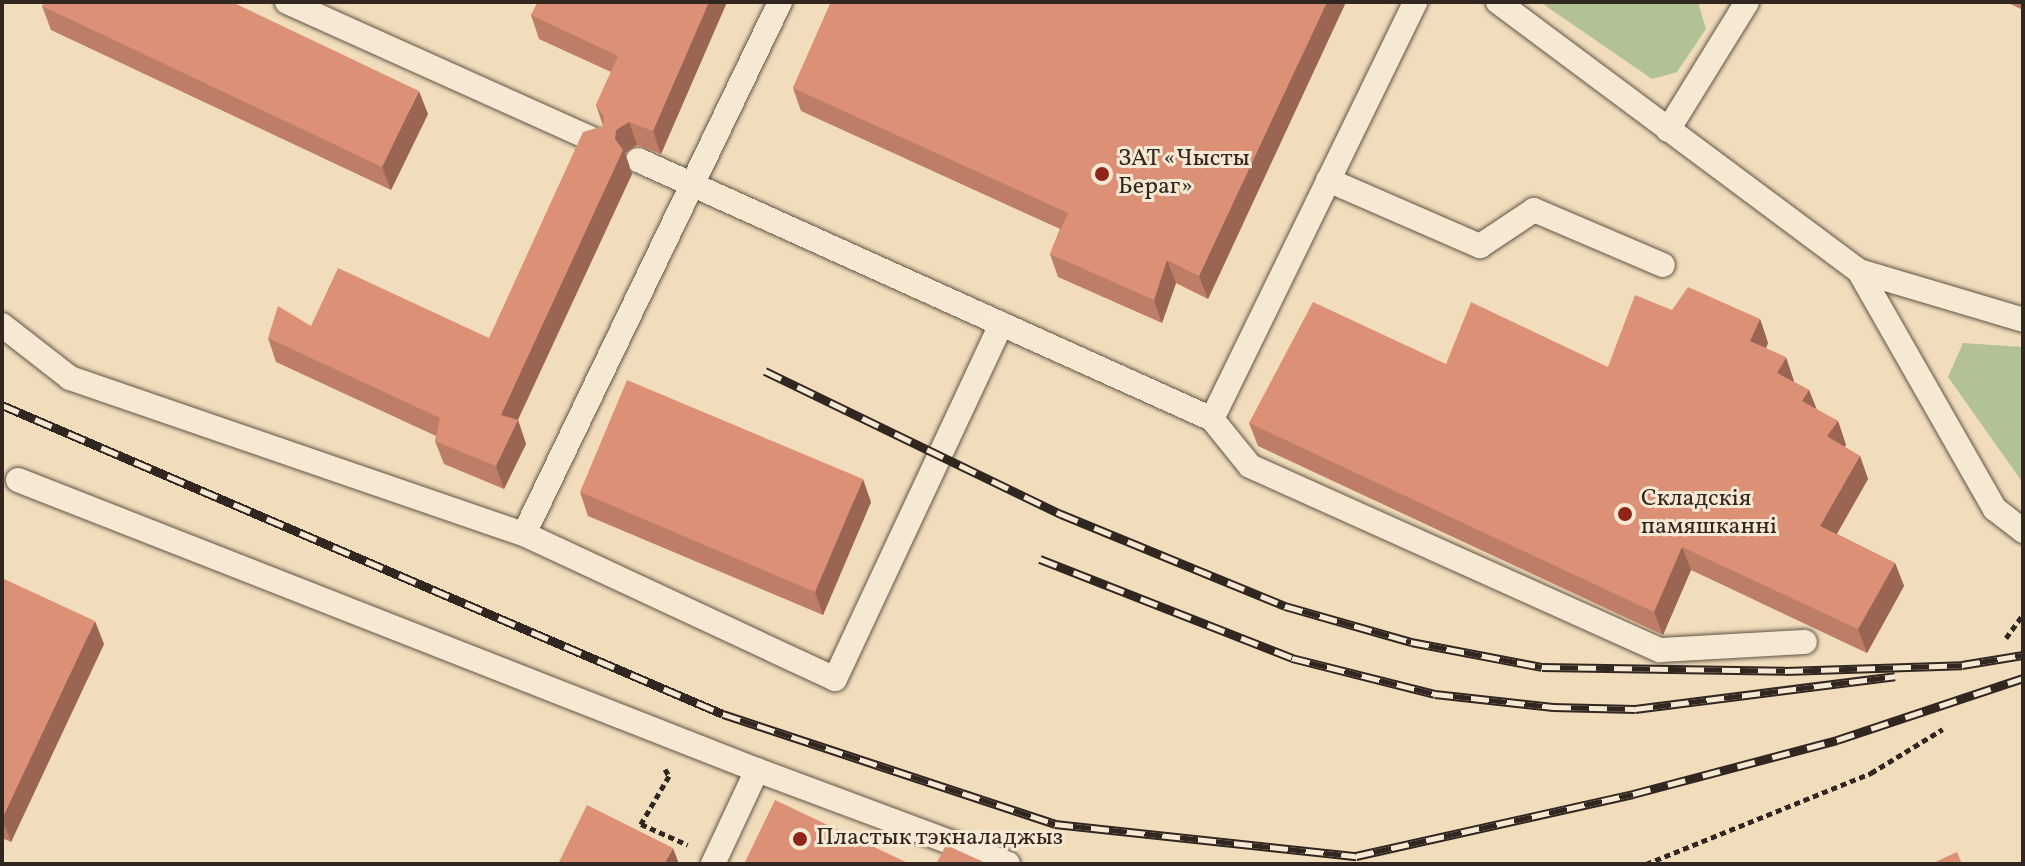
<!DOCTYPE html>
<meta charset="utf-8">
<style>
body{margin:0}
#map{position:relative;width:2025px;height:866px;overflow:hidden;background:#f1ddbc;font-family:Vollkorn,serif}
div>[style]{position:absolute}
[style*='--x']{left:calc(var(--x)*1px);top:calc(var(--y)*1px);width:calc(var(--w)*1px);rotate:calc(var(--a)*1deg)}
.green>*{inset:0;background:#b3c296}
.path>*{height:5px;margin-top:-2.5px;transform-origin:0;background:repeating-linear-gradient(90deg,#322620 0 6px,transparent 0 10px)}
.roads{filter:drop-shadow(0 0 2px #625447) drop-shadow(0 0 2px #625447)}
.lane>*{height:24px;margin:-12px;padding:0 12px;transform-origin:12px;border-radius:12px;background:#f6e9d3}
.rail>*{height:9px;margin-top:-4.5px;transform-origin:0;background:repeating-linear-gradient(90deg,#f6e9d3 0 18px,#322620 0 36px);box-sizing:border-box;border-block:2px solid #322620}
.wall>*{inset:0;background:#bd7d66}
.shaded-wall>*{inset:0;background:#9a6653}
.building>*{inset:0;background:#dc9177}
.dots>*{width:22px;height:22px;translate:-50% -50%;box-sizing:border-box;border:4px solid #f6e9d3;border-radius:50%}
span{translate:-50% -50%;white-space:nowrap;text-align:center;line-height:1.15;-webkit-text-stroke:6px #f6e9d3;paint-order:stroke}
.poi-label{font-size:24px;color:#322620}
.left{translate:0 -50%;text-align:left}
.frame{position:absolute;inset:0;border:4px solid #322620;pointer-events:none}
</style>
<div id="map">
<div class="green">
<i style="clip-path:polygon(1540px 2px,1698px 2px,1706px 29px,1677px 72px,1652px 79px)"></i>
<i style="clip-path:polygon(1963px 343px,2023px 347px,2023px 483px,1948px 377px)"></i>
</div>
<div class="path">
<i style="--x:2006;--y:638;--w:29;--a:-54"></i>
<i style="--x:665;--y:769;--w:8;--a:60"></i>
<i style="--x:669;--y:776;--w:56;--a:120.3"></i>
<i style="--x:641;--y:824;--w:51;--a:24.1"></i>
<i style="--x:1646;--y:864;--w:243;--a:-22"></i>
<i style="--x:1871;--y:773;--w:84;--a:-31.4"></i>
</div>
<div class="roads">
<div class="lane">
<i style="--x:287;--y:2;--w:341;--a:24.2"></i>
<i style="--x:1498;--y:2;--w:450;--a:36.7"></i>
<i style="--x:1859;--y:271;--w:171;--a:16.6"></i>
<i style="--x:1668;--y:130;--w:150;--a:-58.3"></i>
<i style="--x:638;--y:160;--w:630;--a:24.29"></i>
<i style="--x:1212;--y:419;--w:464;--a:-64"></i>
<i style="--x:1328;--y:180;--w:166;--a:23.5"></i>
<i style="--x:1480;--y:246;--w:65;--a:-33.7"></i>
<i style="--x:1534;--y:210;--w:140;--a:23.1"></i>
<i style="--x:1859;--y:271;--w:274;--a:60.3"></i>
<i style="--x:1995;--y:509;--w:36;--a:38"></i>
<i style="--x:2;--y:325;--w:86;--a:37.9"></i>
<i style="--x:70;--y:378;--w:480;--a:19"></i>
<i style="--x:524;--y:534;--w:343;--a:25"></i>
<i style="--x:835;--y:679;--w:392;--a:-64.9"></i>
<i style="--x:1212;--y:419;--w:60;--a:51"></i>
<i style="--x:1250;--y:466;--w:449;--a:24.2"></i>
<i style="--x:1660;--y:650;--w:145;--a:-3.2"></i>
<i style="--x:18;--y:480;--w:794;--a:21.43"></i>
<i style="--x:757;--y:770;--w:104;--a:115.1"></i>
<i style="--x:524;--y:534;--w:590;--a:-64.3"></i>
<i style="--x:757;--y:770;--w:268;--a:20.5"></i>
</div>
</div>
<div class="rail">
<i style="--x:765;--y:371;--w:329;--a:25.8"></i>
<i style="--x:1061;--y:514;--w:242;--a:22.3"></i>
<i style="--x:1285;--y:606;--w:131;--a:15.9"></i>
<i style="--x:1411;--y:642;--w:133;--a:10.8"></i>
<i style="--x:1542;--y:667;--w:243;--a:0.9"></i>
<i style="--x:1785;--y:671;--w:177;--a:-1.9"></i>
<i style="--x:1962;--y:665;--w:62;--a:-9.3"></i>
<i style="--x:2;--y:405;--w:784;--a:23.2"></i>
<i style="--x:723;--y:714;--w:350;--a:18.3"></i>
<i style="--x:1055;--y:824;--w:303;--a:6.1"></i>
<i style="--x:1356;--y:856;--w:284;--a:-12.6"></i>
<i style="--x:1633;--y:794;--w:211;--a:-14.8"></i>
<i style="--x:1837;--y:740;--w:196;--a:-18.4"></i>
<i style="--x:1040;--y:559;--w:271;--a:21.4"></i>
<i style="--x:1292;--y:658;--w:147;--a:14.1"></i>
<i style="--x:1435;--y:694;--w:119;--a:6.3"></i>
<i style="--x:1553;--y:707;--w:82;--a:1.4"></i>
<i style="--x:1635;--y:709;--w:262;--a:-7.2"></i>
</div>
<div class="wall">
<i style="clip-path:polygon(538px 2px,727px 2px,661px 154px,637px 145px,625px 153px,632px 174px,518px 420px,526px 444px,504px 489px,444px 464px,435px 441px,436px 436px,276px 362px,268px 338px,311px 326px,489px 338px,603px 126px,596px 105px,611px 72px,539px 39px,531px 15px)"></i>
<i style="clip-path:polygon(831px 2px,1346px 2px,1208px 299px,1176px 283px,1162px 323px,1058px 277px,1050px 254px,1060px 229px,801px 111px,793px 88px)"></i>
<i style="clip-path:polygon(2006px 2px,2023px 2px,2023px 10px)"></i>
<i style="clip-path:polygon(42px 6px,428px 114px,391px 190px,51px 30px)"></i>
<i style="clip-path:polygon(1672px 310px,1760px 319px,1768px 343px,1766px 348px,1794px 381px,1794px 382px,1809px 390px,1817px 410px,1838px 421px,1846px 445px,1844px 447px,1860px 456px,1868px 479px,1837px 534px,1895px 563px,1904px 586px,1867px 653px,1691px 570px,1663px 635px,1258px 446px,1249px 423px,1446px 364px,1608px 367px)"></i>
<i style="clip-path:polygon(580px 492px,871px 502px,823px 615px,588px 516px)"></i>
<i style="clip-path:polygon(2px 578px,104px 644px,11px 842px,2px 838px)"></i>
</div>
<div class="shaded-wall">
<i style="clip-path:polygon(709px 2px,727px 2px,661px 154px,653px 131px)"></i>
<i style="clip-path:polygon(1327px 2px,1346px 2px,1208px 299px,1199px 276px)"></i>
<i style="clip-path:polygon(419px 91px,428px 114px,391px 190px,382px 167px)"></i>
<i style="clip-path:polygon(629px 122px,637px 145px,625px 153px,632px 174px,512px 432px,518px 420px,526px 444px,504px 489px,496px 466px,501px 415px,615px 139px,616px 130px)"></i>
<i style="clip-path:polygon(1167px 260px,1176px 283px,1162px 323px,1154px 300px)"></i>
<i style="clip-path:polygon(1760px 319px,1768px 343px,1759px 364px,1750px 341px)"></i>
<i style="clip-path:polygon(1786px 357px,1794px 381px,1786px 397px,1777px 373px)"></i>
<i style="clip-path:polygon(1809px 390px,1818px 413px,1802px 401px)"></i>
<i style="clip-path:polygon(1838px 421px,1846px 445px,1835px 459px,1827px 436px)"></i>
<i style="clip-path:polygon(1860px 456px,1868px 479px,1828px 549px,1820px 526px)"></i>
<i style="clip-path:polygon(863px 479px,871px 502px,823px 615px,815px 592px)"></i>
<i style="clip-path:polygon(1682px 547px,1691px 570px,1663px 635px,1654px 612px)"></i>
<i style="clip-path:polygon(1895px 563px,1904px 586px,1867px 653px,1858px 629px)"></i>
<i style="clip-path:polygon(95px 621px,104px 644px,11px 842px,2px 819px)"></i>
<i style="clip-path:polygon(673px 848px,679px 864px,664px 864px)"></i>
</div>
<div class="building">
<i style="clip-path:polygon(44px 2px,232px 2px,419px 91px,382px 167px,42px 6px)"></i>
<i style="clip-path:polygon(538px 2px,709px 2px,653px 131px,629px 122px,616px 130px,615px 139px,623px 150px,501px 415px,518px 420px,496px 466px,435px 441px,440px 418px,268px 338px,278px 306px,311px 326px,338px 268px,489px 338px,583px 132px,603px 126px,604px 116px,596px 105px,618px 56px,531px 15px)"></i>
<i style="clip-path:polygon(831px 2px,1327px 2px,1199px 276px,1167px 260px,1154px 300px,1050px 254px,1068px 213px,793px 88px)"></i>
<i style="clip-path:polygon(1688px 287px,1760px 319px,1750px 341px,1786px 357px,1777px 373px,1809px 390px,1802px 401px,1838px 421px,1827px 436px,1860px 456px,1820px 526px,1895px 563px,1858px 629px,1682px 547px,1654px 612px,1249px 423px,1313px 302px,1446px 364px,1471px 302px,1608px 367px,1635px 295px,1672px 310px)"></i>
<i style="clip-path:polygon(627px 380px,863px 479px,815px 592px,580px 492px)"></i>
<i style="clip-path:polygon(2px 578px,95px 621px,2px 819px,2px 662px,4px 658px,2px 658px)"></i>
<i style="clip-path:polygon(775px 800px,910px 864px,744px 864px)"></i>
<i style="clip-path:polygon(587px 805px,673px 848px,664px 864px,558px 864px)"></i>
<i style="clip-path:polygon(946px 845px,988px 864px,936px 864px)"></i>
<i style="clip-path:polygon(1957px 852px,1962px 864px,1931px 864px)"></i>
</div>
<div class="dots">
<i style="left:1102px;top:174px;background:#8f2418"></i>
<i style="left:1625px;top:514px;background:#8f2418"></i>
<i style="left:800px;top:839px;background:#8f2418"></i>
</div>
<div class="poi-label">
<span class="left" style="left:1118px;top:174px">ЗАТ «Чысты<br>Бераг»</span>
<span class="left" style="left:1641px;top:514px">Складскія<br>памяшканні</span>
<span class="left" style="left:816px;top:839px">Пластык тэкналаджыз</span>
</div>
<div class="frame"></div>
</div>
